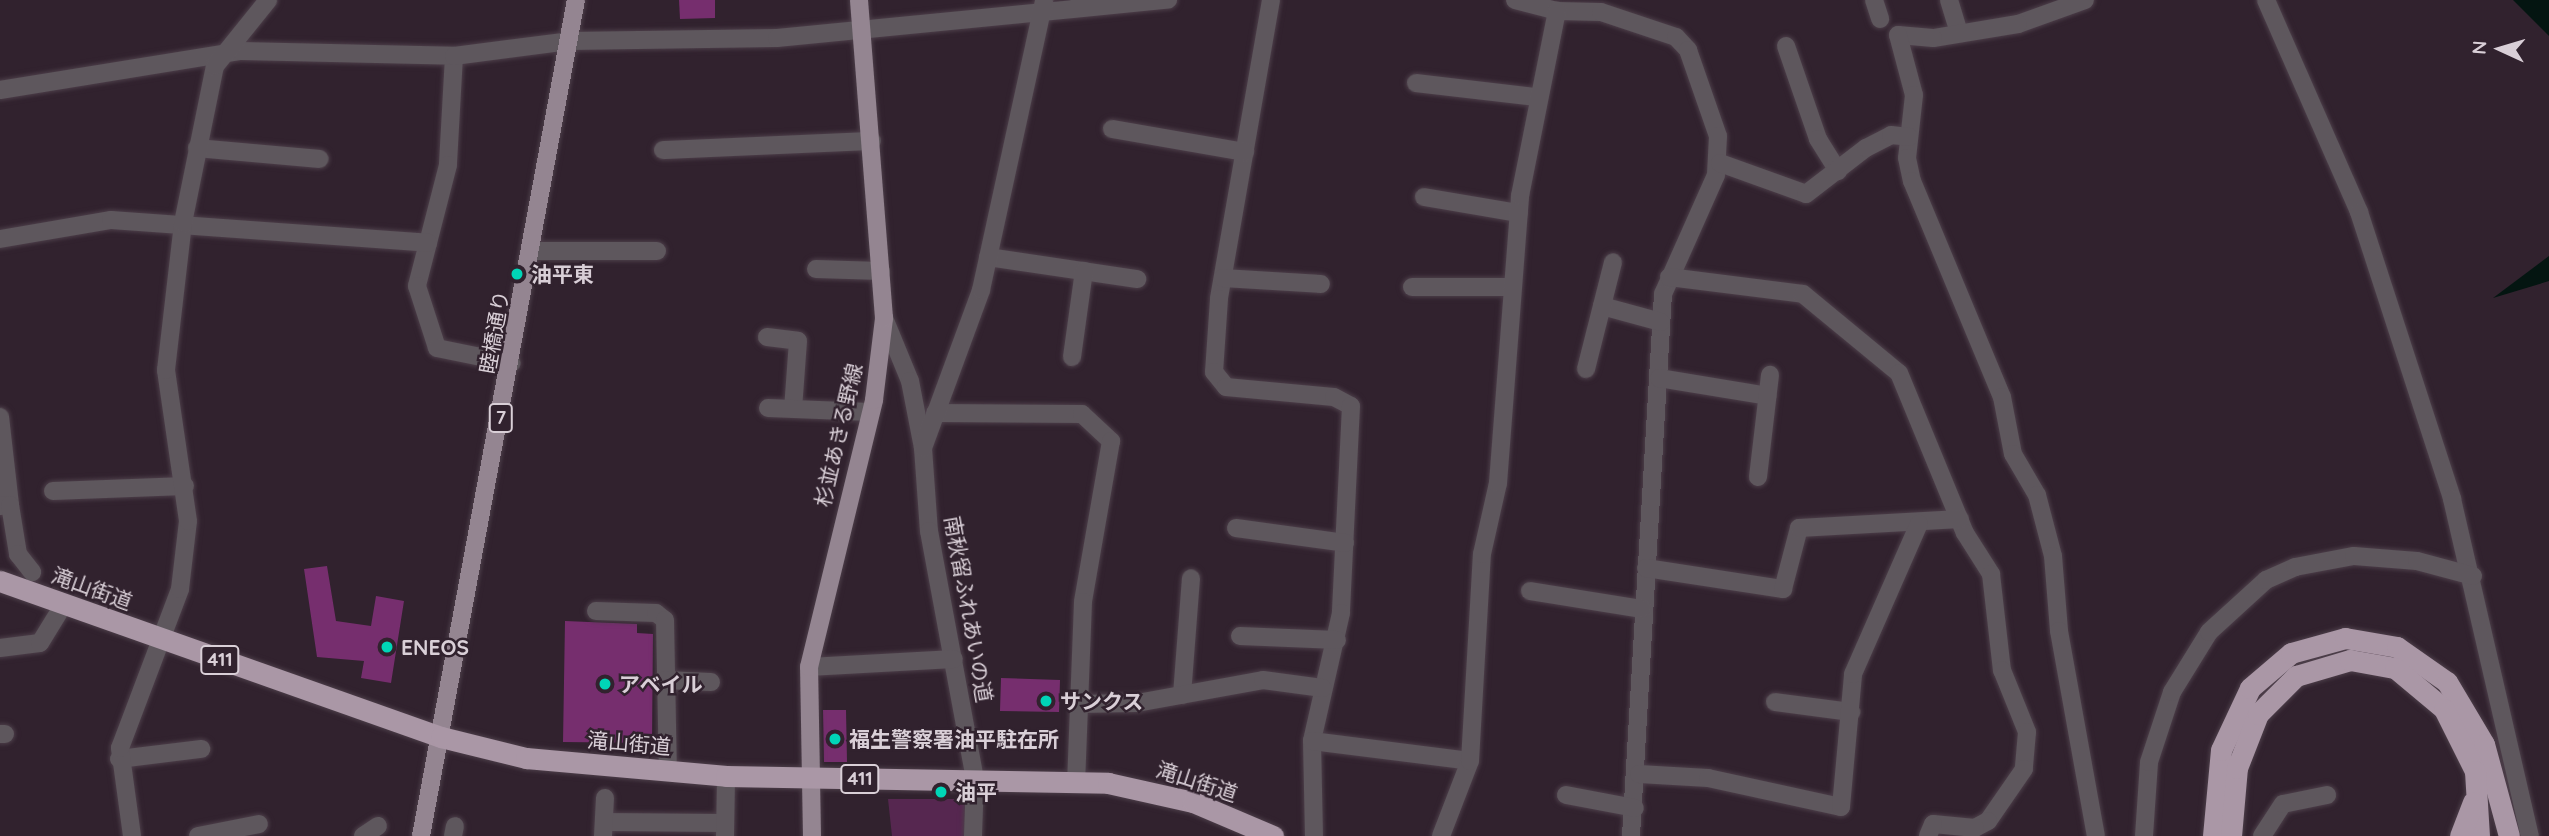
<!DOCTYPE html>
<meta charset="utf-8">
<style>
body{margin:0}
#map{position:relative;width:2549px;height:836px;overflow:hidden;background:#31222e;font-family:Quicksand,"Noto Sans JP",sans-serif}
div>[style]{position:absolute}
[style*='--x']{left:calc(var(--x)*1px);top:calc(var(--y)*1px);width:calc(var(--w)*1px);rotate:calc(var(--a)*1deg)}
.green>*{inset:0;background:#562750}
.water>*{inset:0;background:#041511}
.building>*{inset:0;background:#762e6e}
.roads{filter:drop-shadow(0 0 2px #4c3e49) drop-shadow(0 0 2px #4c3e49)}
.minor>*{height:18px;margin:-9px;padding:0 9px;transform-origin:9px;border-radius:9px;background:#5e575d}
.major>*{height:18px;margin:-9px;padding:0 9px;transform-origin:9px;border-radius:9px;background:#948591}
.highway>*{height:21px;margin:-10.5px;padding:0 10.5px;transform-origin:10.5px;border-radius:10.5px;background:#aa97a6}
.dots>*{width:19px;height:19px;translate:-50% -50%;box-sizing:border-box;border:4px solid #31222e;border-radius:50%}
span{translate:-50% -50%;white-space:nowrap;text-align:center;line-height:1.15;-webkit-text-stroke:5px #31222e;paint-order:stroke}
.shield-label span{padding:2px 5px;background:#31222e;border:2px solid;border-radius:5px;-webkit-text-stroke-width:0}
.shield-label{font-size:19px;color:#d9cfd7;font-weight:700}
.poi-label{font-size:21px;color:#d9cfd7;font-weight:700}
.left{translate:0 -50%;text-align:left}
.street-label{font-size:21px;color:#d9cfd7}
.north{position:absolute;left:2465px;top:14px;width:70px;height:70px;-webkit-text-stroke:5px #31222e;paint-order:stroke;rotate:274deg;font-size:19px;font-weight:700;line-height:28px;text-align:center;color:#d9cfd7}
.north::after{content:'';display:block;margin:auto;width:24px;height:32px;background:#d9cfd7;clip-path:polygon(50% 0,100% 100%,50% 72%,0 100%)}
</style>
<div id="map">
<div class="green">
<i style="clip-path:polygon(888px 799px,970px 799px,969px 836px,892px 836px)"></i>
</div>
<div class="water">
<i style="clip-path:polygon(2513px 0,2549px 0,2549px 36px)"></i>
<i style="clip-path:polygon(2549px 256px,2549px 281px,2493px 298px)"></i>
</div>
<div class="building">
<i style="clip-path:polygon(679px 0,715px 0,715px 18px,680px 19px)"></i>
<i style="clip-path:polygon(327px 566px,336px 621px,371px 626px,376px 596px,404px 601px,391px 683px,361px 678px,364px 661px,317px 657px,304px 569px)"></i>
<i style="clip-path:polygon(565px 621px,637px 624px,637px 633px,653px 634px,652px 743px,563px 742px)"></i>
<i style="clip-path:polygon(1001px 678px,1060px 680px,1059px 712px,1000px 711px)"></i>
<i style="clip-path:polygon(823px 710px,846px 710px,847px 762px,824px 762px)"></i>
</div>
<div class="roads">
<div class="minor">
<i style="--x:1271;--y:0;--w:303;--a:99.9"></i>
<i style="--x:1219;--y:299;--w:73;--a:93.9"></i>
<i style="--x:1214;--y:372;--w:19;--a:51"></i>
<i style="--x:1226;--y:387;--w:108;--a:5.3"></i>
<i style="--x:1334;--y:397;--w:19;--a:28"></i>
<i style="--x:1351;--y:406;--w:207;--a:92.8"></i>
<i style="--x:1341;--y:613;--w:131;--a:102.8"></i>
<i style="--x:1312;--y:741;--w:95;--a:88.8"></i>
<i style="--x:1515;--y:0;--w:43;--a:14.7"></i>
<i style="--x:1557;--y:11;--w:44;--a:1.3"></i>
<i style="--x:1601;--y:12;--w:79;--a:18.4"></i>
<i style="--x:1676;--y:37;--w:18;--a:47"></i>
<i style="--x:1688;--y:50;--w:91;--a:70.8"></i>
<i style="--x:1718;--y:136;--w:39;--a:93"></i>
<i style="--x:1716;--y:175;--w:130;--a:114"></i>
<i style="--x:1663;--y:294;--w:543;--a:93.38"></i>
<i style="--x:1874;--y:0;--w:20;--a:72"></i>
<i style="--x:1949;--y:0;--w:34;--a:73"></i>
<i style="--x:2085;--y:0;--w:71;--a:160.3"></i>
<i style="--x:2018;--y:24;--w:86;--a:170.6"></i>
<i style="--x:1933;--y:38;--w:35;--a:-175"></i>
<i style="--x:1898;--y:35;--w:62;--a:75.1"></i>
<i style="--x:1914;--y:95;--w:63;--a:96.3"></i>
<i style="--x:1907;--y:158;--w:24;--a:78"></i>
<i style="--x:1912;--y:181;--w:234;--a:67.4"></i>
<i style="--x:2002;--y:397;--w:58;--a:79.1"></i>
<i style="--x:2013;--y:454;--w:48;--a:59.7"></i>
<i style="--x:2037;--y:495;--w:63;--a:75.3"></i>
<i style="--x:2053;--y:556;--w:75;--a:85.4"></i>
<i style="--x:2059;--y:631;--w:208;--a:79.8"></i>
<i style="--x:2266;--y:0;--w:232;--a:66.3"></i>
<i style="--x:2359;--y:212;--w:302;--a:72"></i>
<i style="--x:2452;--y:499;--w:346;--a:77"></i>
<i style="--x:1786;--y:46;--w:98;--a:71"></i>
<i style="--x:1818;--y:139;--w:38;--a:58"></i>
<i style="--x:454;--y:56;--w:109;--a:93.2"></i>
<i style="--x:448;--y:165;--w:125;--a:104.4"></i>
<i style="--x:417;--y:286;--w:65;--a:72.1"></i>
<i style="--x:437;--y:348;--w:76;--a:11.5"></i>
<i style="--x:1416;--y:83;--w:121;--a:6.7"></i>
<i style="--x:0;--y:90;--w:244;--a:-9.2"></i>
<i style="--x:241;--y:51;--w:213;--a:1.3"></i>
<i style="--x:454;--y:56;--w:116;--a:-7.4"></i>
<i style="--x:569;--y:41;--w:208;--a:-0.8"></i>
<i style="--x:777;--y:38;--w:393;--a:-5.6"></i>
<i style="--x:1112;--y:129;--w:135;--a:9.8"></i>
<i style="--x:197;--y:148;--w:123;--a:5.1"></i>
<i style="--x:663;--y:150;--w:209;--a:-2.5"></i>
<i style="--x:1720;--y:163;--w:91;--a:19.8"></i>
<i style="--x:1806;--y:194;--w:76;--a:-37.5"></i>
<i style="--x:1866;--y:148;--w:28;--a:-27"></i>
<i style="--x:1891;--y:135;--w:18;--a:6"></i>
<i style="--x:1424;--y:197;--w:96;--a:9.6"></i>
<i style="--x:0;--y:239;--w:113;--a:-9.7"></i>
<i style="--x:111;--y:220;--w:318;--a:4.1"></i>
<i style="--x:532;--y:251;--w:125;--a:0"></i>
<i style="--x:988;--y:257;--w:151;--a:8.4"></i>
<i style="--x:816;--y:269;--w:65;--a:1.8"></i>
<i style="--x:1669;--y:277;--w:135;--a:7.2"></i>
<i style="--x:1803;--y:294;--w:124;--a:39.5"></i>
<i style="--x:1899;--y:373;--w:173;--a:67.6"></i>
<i style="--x:1965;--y:533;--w:49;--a:57.6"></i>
<i style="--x:1991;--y:574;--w:97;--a:83.5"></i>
<i style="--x:2002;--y:670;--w:67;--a:68"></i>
<i style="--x:2027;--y:732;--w:37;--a:95"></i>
<i style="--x:2024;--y:769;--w:63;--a:124.7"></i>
<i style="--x:1988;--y:821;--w:15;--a:152"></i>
<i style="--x:1975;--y:828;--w:42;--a:-174.6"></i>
<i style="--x:1933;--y:824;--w:13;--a:113"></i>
<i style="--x:1223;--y:278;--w:98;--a:3.5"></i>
<i style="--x:1412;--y:287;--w:100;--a:0"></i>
<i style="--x:1602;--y:306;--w:61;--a:15.2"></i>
<i style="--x:884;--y:318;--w:68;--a:67.6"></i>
<i style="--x:910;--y:381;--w:68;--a:79"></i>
<i style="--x:923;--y:448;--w:83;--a:85.9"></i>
<i style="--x:929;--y:531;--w:251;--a:79.5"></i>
<i style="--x:975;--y:778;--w:58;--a:92"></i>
<i style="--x:767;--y:337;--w:31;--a:7"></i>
<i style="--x:798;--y:341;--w:68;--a:94.2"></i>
<i style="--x:1072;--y:357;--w:87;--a:-82.1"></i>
<i style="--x:1586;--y:369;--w:110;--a:-75.8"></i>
<i style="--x:1659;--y:378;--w:110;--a:9.4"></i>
<i style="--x:768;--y:408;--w:102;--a:2.2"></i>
<i style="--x:935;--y:413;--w:147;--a:0.4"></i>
<i style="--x:1082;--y:414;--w:40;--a:43"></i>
<i style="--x:1111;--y:441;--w:163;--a:99.9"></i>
<i style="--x:1083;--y:602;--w:179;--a:92.2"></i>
<i style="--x:0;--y:417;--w:89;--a:83.5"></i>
<i style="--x:923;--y:448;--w:168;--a:-69.8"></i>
<i style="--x:981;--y:290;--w:297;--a:-77.7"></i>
<i style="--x:1758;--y:477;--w:103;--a:-83.3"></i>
<i style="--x:53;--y:491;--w:132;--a:-2.2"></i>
<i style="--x:0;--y:506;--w:10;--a:-6"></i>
<i style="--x:10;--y:505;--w:50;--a:80.7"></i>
<i style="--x:18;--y:554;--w:23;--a:52"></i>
<i style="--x:1236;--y:528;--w:110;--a:7.8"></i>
<i style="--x:1646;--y:568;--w:139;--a:8.7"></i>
<i style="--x:1783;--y:589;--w:63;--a:-75.3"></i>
<i style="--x:1799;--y:528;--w:161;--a:-3.2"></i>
<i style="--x:1530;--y:591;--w:113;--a:9.1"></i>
<i style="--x:596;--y:611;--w:60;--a:1.9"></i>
<i style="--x:656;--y:613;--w:11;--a:38"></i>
<i style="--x:665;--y:620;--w:152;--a:88.9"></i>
<i style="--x:1240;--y:636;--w:97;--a:2.4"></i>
<i style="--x:0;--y:648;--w:40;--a:-7.1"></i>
<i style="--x:40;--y:643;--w:46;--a:-58.4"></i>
<i style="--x:809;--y:667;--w:145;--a:-3.2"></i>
<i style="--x:665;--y:680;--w:46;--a:2.5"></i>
<i style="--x:1182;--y:695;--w:117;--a:-85.6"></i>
<i style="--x:1775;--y:702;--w:77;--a:7.5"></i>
<i style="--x:1078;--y:704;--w:59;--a:-1"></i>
<i style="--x:1137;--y:703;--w:128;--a:-10.3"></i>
<i style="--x:1263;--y:680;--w:60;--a:7.7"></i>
<i style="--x:0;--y:734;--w:5;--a:0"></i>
<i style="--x:1312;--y:741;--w:159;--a:7.2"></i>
<i style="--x:119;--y:759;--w:83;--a:-7"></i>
<i style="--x:1639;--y:774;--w:69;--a:3.3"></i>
<i style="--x:1708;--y:778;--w:136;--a:12.3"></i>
<i style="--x:1841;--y:807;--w:134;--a:-84.8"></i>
<i style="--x:1853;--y:674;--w:164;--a:-66.3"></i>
<i style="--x:1566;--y:795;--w:70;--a:10.7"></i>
<i style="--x:604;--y:822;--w:120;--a:0.5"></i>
<i style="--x:132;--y:836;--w:89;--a:-97.8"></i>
<i style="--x:120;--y:748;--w:170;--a:-69.3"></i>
<i style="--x:180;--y:589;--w:68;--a:-83.3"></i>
<i style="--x:188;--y:521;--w:153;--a:-98.3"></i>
<i style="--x:166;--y:370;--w:148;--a:-83.4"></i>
<i style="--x:183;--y:223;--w:160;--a:-78.5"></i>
<i style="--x:215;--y:66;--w:85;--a:-51.2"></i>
<i style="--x:198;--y:836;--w:62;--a:-11.1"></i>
<i style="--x:363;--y:836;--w:18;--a:-34"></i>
<i style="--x:453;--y:836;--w:10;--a:-79"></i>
<i style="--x:603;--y:836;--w:38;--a:-87"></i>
<i style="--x:725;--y:836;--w:60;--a:-89"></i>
<i style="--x:1441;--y:836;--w:80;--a:-68.9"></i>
<i style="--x:1470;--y:761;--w:207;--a:-86.7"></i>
<i style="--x:1482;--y:554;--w:73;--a:-77.3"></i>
<i style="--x:1498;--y:483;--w:288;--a:-85.6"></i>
<i style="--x:1520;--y:196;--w:189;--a:-78.7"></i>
<i style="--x:2144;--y:836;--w:74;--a:-86.1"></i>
<i style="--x:2149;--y:762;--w:74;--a:-71.8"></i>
<i style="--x:2172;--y:692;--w:70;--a:-58.3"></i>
<i style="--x:2209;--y:632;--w:77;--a:-42.4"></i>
<i style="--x:2266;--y:580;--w:32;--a:-24"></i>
<i style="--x:2295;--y:567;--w:60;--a:-10.6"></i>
<i style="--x:2354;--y:556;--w:63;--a:4.5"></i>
<i style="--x:2417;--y:561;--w:58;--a:15"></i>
<i style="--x:2262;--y:836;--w:38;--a:-57"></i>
<i style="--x:2283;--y:804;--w:45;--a:-11.6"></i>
</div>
<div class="major">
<i style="--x:421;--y:836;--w:850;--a:-79.5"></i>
<i style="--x:812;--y:836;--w:169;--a:-91"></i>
<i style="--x:809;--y:667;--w:275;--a:-76.3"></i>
<i style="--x:874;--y:400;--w:83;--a:-83"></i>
<i style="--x:884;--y:318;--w:319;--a:-94.5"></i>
</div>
<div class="highway">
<i style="--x:0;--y:581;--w:468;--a:19.5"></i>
<i style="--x:441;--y:737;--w:88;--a:13.9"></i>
<i style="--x:526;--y:758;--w:201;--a:5.1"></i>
<i style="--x:726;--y:776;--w:382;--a:1"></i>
<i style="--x:1108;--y:783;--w:87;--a:12.6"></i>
<i style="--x:1193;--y:802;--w:87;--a:23"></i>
<i style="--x:2213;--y:836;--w:86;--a:-84.7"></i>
<i style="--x:2221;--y:750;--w:68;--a:-64.9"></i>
<i style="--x:2250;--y:688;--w:54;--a:-40.5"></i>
<i style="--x:2291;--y:653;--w:56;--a:-15.5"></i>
<i style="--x:2345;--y:638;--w:53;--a:9.8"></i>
<i style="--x:2397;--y:647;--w:61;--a:35"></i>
<i style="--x:2447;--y:682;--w:72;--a:59.2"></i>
<i style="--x:2484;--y:744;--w:95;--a:74.8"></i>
<i style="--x:2231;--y:836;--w:68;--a:-85"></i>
<i style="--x:2237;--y:768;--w:58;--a:-68.7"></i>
<i style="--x:2258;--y:714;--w:54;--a:-45"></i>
<i style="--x:2296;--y:676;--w:56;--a:-16.5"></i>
<i style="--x:2350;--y:660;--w:46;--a:10.1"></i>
<i style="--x:2395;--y:668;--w:64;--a:39.9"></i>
<i style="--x:2444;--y:709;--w:69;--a:63.4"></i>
<i style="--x:2475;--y:771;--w:65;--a:86.5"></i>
<i style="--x:2460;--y:836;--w:36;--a:-69"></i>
</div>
</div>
<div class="dots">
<i style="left:517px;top:274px;background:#00d5b7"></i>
<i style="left:387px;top:647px;background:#00d5b7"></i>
<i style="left:605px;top:684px;background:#00d5b7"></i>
<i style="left:1046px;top:701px;background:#00d5b7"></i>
<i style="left:835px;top:739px;background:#00d5b7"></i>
<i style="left:941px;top:792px;background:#00d5b7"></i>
</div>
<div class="shield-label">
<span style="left:501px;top:418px">7</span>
<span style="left:220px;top:660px">411</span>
<span style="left:860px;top:779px">411</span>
</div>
<div class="poi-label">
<span class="left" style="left:531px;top:274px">油平東</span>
<span class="left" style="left:401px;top:647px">ENEOS</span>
<span class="left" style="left:619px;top:684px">アベイル</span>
<span class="left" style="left:1060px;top:701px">サンクス</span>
<span class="left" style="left:849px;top:739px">福生警察署油平駐在所</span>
<span class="left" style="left:955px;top:792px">油平</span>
</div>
<div class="street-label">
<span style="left:494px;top:332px;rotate:-80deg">睦橋通り</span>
<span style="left:838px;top:435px;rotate:-77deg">杉並あきる野線</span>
<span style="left:92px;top:588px;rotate:20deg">滝山街道</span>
<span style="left:969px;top:609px;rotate:80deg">南秋留ふれあいの道</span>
<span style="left:629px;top:743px;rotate:5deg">滝山街道</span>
<span style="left:1197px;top:781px;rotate:18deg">滝山街道</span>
</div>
<div class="north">N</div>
</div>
